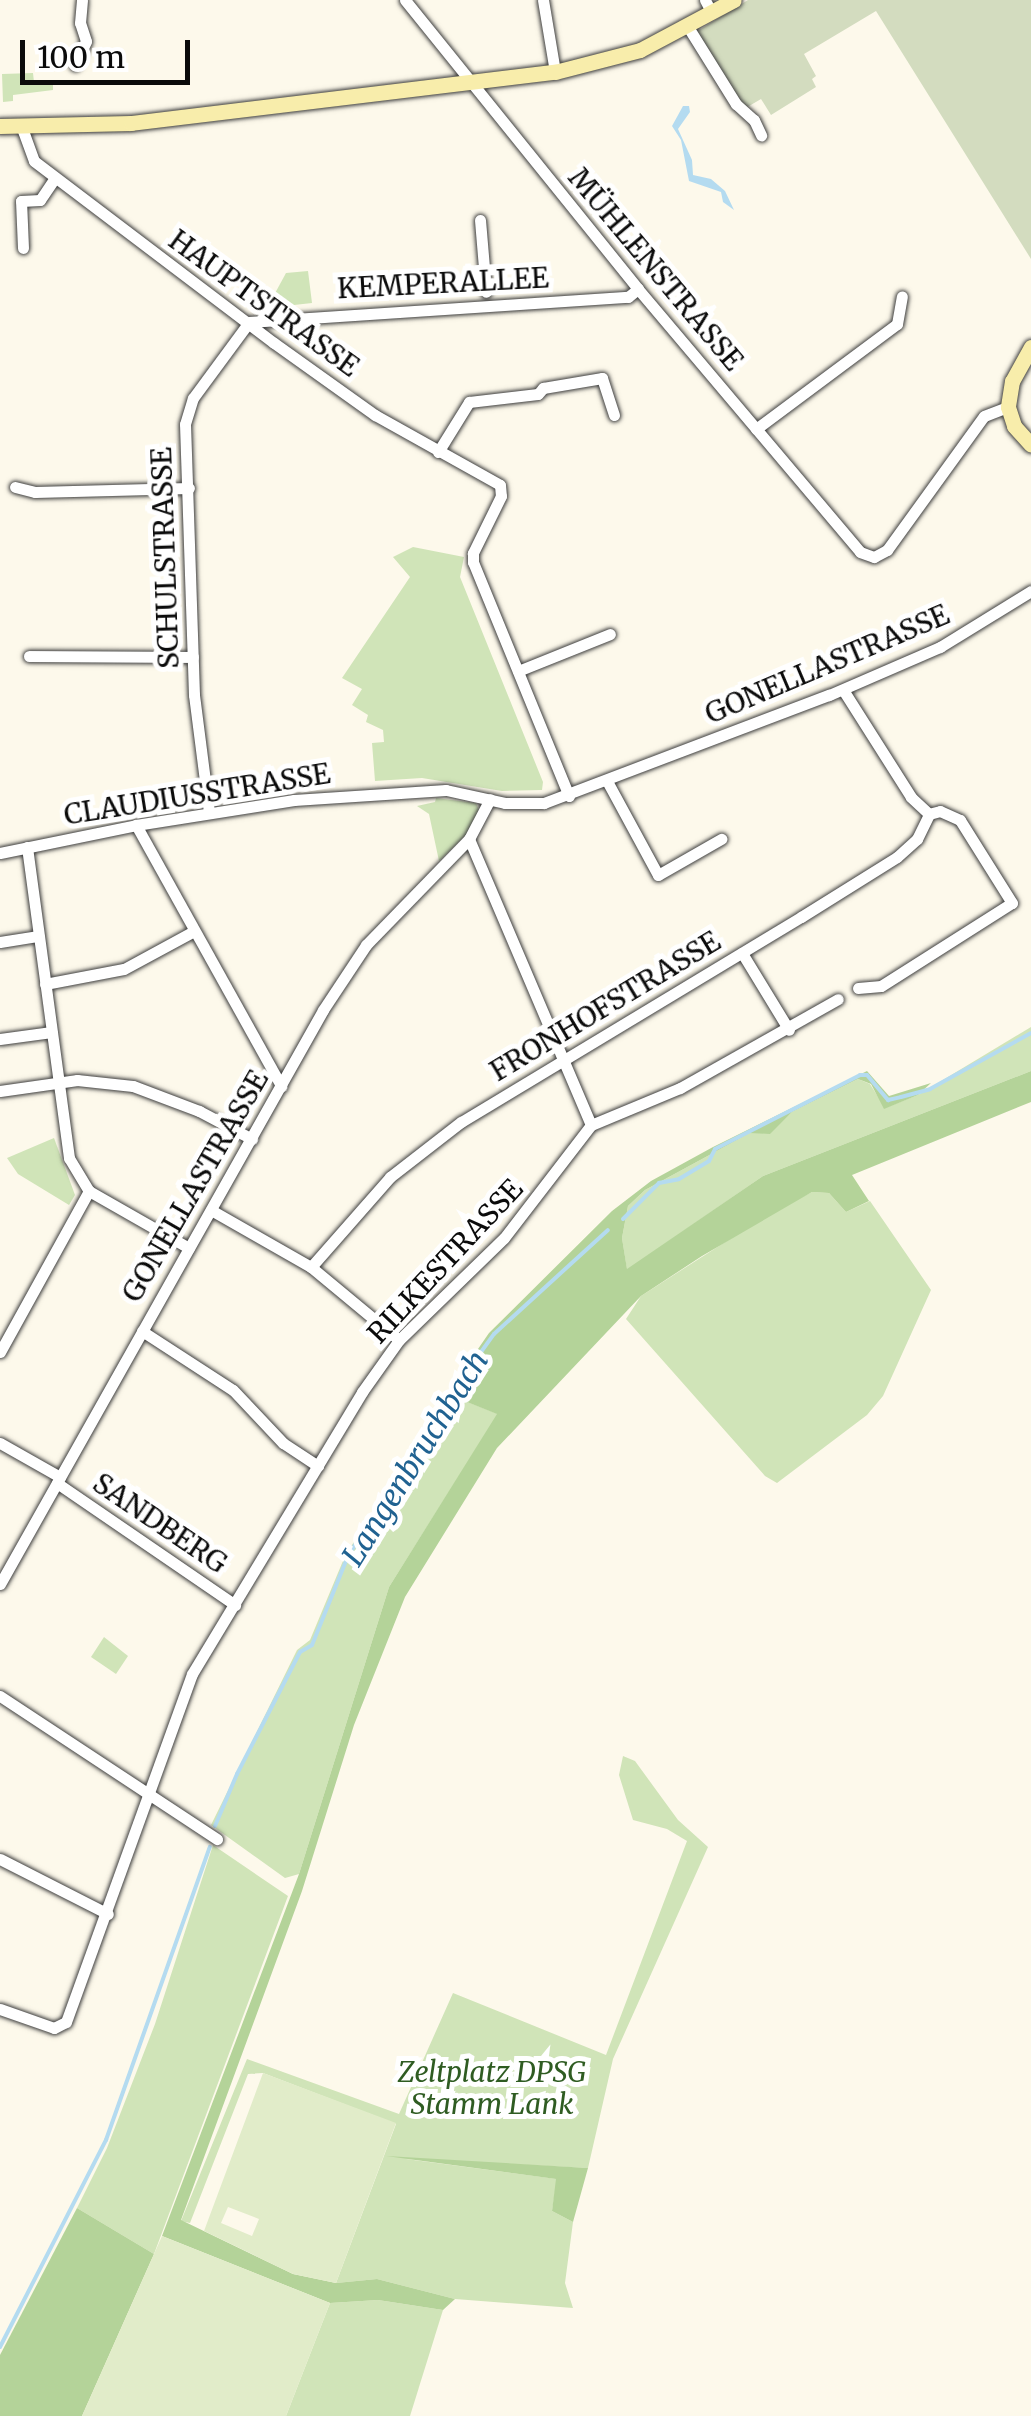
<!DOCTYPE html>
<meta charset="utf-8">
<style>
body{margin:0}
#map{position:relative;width:1031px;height:2416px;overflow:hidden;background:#fdf9eb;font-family:Merriweather,serif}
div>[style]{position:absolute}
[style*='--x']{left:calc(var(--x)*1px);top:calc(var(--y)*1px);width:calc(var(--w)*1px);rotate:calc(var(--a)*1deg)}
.green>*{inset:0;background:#d0e4b8}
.forest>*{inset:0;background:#b4d399}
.cemetery>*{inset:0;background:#d3dcbf}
.pitch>*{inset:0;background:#e1ecc9}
.water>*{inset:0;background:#b4dbf0}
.stream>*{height:4px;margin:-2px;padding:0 2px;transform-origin:2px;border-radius:2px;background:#b4dbf0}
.roads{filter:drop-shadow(0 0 2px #3e3e3e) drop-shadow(0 0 2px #3e3e3e)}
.street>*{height:11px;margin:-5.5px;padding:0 5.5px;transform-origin:5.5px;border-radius:5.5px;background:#fff}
.secondary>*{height:15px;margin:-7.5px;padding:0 7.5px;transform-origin:7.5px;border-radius:7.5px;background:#f8edab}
span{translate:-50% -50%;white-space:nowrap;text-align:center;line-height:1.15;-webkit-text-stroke:10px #fff;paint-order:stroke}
.street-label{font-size:28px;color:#0b0b0b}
.park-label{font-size:28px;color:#2f5c22;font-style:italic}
.water-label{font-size:30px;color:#206291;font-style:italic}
.scale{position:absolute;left:20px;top:40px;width:170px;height:45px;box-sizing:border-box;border:5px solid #0b0b0b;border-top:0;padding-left:12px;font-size:30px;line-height:35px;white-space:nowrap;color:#0b0b0b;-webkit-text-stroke:8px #fff;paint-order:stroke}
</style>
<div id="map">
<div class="green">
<i style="clip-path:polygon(33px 73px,34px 82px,53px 81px,53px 90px,13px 95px,13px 101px,3px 102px,2px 74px)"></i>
<i style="clip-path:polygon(308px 271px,312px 303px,267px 308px,286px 273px)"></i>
<i style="clip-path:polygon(413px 547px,464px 557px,460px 577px,543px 782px,542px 790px,502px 791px,422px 778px,375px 781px,372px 743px,384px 742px,383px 730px,366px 722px,368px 715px,352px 705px,362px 689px,342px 678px,410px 577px,393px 557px)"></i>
<i style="clip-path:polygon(436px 798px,476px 803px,479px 810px,467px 834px,439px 861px,429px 814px,417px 806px,435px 802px)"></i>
<i style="clip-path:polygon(1031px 1027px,1031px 1071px,763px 1176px,627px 1270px,622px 1238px,628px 1206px,645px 1190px,750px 1133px,770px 1133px,792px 1112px,858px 1079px,870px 1084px,885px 1108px,918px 1095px)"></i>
<i style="clip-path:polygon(54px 1138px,75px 1195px,69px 1205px,18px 1174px,7px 1158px)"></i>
<i style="clip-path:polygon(812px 1192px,829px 1193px,846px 1212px,870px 1201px,931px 1290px,883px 1396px,867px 1415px,777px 1483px,765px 1476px,626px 1319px,641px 1296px,772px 1212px)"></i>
<i style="clip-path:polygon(447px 1394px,498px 1414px,389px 1587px,299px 1874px,285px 1878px,211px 1825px,297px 1650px,310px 1640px,345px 1556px)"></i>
<i style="clip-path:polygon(104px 1637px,128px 1656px,116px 1674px,91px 1657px)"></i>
<i style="clip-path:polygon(623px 1756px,635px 1761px,678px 1820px,708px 1847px,613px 2059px,588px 2168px,406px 2159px,557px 2179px,552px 2211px,573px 2222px,565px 2283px,573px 2308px,455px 2299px,377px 2279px,336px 2283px,396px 2124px,263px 2073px,248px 2074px,190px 2223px,181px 2221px,247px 2059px,399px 2114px,453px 1993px,606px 2055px,687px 1841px,667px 1829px,633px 1820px,619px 1775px)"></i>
<i style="clip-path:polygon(213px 1845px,288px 1896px,154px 2254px,77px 2208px,107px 2148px,155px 2024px)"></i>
<i style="clip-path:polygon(378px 2300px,443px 2310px,410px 2416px,286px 2416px,330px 2303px)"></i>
</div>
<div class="forest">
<i style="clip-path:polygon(867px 1071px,889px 1096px,931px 1083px,918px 1095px,884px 1109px,871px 1084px,858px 1079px,792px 1112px,770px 1134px,750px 1133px,645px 1190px,628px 1206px,622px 1238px,627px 1269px,763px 1176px,1031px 1071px,1031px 1102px,852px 1175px,869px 1201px,846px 1212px,829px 1193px,812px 1192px,702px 1256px,641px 1296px,497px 1448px,405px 1597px,354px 1725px,302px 1891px,181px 2220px,293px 2274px,336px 2283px,377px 2279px,455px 2299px,443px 2310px,378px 2300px,330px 2303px,162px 2236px,299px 1874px,389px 1587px,497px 1414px,447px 1394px,489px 1333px,612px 1211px,651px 1181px,713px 1147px)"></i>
<i style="clip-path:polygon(386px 2156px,588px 2168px,573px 2222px,552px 2211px,556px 2179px)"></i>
<i style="clip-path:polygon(77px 2208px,154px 2254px,82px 2416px,0 2416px,0 2355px)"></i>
</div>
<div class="cemetery">
<i style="clip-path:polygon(748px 0,1031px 0,1031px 259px,876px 11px,804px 54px,816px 76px,812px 79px,816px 87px,771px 115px,761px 99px,744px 109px,696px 32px)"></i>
</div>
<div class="pitch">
<i style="clip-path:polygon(evenodd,263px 2073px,396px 2123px,336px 2283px,293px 2274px,204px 2231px,263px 2073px,228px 2207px,259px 2219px,252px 2236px,221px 2223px,228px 2207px)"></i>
<i style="clip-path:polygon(162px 2236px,330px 2303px,286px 2416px,82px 2416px)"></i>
</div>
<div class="water">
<i style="clip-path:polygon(683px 106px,689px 106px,690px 112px,678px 129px,692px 160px,693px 175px,711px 179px,725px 191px,734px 210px,723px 202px,721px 192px,689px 181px,681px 140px,672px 126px)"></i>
</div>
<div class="stream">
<i style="--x:623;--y:1219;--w:51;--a:-45"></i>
<i style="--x:659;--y:1183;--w:20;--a:-11"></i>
<i style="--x:679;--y:1179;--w:35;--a:-31"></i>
<i style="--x:709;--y:1161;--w:13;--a:-63"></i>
<i style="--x:715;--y:1149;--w:163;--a:-27"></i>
<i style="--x:860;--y:1075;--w:7;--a:0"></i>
<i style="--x:867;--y:1075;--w:33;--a:50"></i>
<i style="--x:888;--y:1100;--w:13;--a:-13"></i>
<i style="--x:901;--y:1097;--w:30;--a:-15"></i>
<i style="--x:930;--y:1089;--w:115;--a:-29"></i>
<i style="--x:215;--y:1826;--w:56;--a:-67.1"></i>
<i style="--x:237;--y:1774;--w:137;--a:-62.7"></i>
<i style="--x:300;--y:1652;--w:14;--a:-30"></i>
<i style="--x:312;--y:1645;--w:96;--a:-68"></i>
<i style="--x:348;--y:1556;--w:191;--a:-57.6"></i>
<i style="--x:450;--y:1395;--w:75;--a:-54.2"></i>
<i style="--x:494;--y:1334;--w:154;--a:-42.4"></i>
<i style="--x:0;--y:2347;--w:233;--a:-62.9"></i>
<i style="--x:106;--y:2140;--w:311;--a:-70.5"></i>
</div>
<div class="roads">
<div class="street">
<i style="--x:405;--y:0;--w:371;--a:51.1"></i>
<i style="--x:638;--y:289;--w:344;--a:49.8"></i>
<i style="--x:860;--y:552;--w:15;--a:20"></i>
<i style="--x:874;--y:557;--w:15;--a:-28"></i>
<i style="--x:887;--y:550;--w:165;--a:-54.1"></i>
<i style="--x:984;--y:416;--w:26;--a:-21"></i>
<i style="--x:543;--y:0;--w:73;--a:80.5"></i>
<i style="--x:705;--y:0;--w:15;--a:62"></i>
<i style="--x:688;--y:27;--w:91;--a:58.1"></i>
<i style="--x:736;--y:104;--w:24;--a:42"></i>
<i style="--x:754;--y:120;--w:17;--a:65"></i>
<i style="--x:75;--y:65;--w:26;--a:-65"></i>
<i style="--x:86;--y:41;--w:19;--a:-108"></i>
<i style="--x:80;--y:23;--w:23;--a:-85"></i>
<i style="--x:22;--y:128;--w:35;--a:70"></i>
<i style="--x:34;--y:161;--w:301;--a:37.2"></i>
<i style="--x:274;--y:343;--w:124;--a:35.5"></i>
<i style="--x:375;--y:415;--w:143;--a:29.2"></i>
<i style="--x:500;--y:485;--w:11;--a:85"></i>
<i style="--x:501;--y:496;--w:64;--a:116.2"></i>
<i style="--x:473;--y:553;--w:9;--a:90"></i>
<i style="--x:473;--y:562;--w:253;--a:67.7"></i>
<i style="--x:480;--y:220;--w:72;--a:85.2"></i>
<i style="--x:23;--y:248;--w:47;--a:-92.4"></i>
<i style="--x:21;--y:201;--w:19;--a:-3"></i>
<i style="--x:40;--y:200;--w:27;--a:-56"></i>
<i style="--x:249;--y:322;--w:380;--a:-3.8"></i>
<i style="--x:628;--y:297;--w:13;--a:-39"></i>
<i style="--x:756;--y:429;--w:176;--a:-36.7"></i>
<i style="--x:897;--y:324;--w:28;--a:-80"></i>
<i style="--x:438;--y:452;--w:59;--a:-58.2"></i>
<i style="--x:469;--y:402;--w:69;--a:-6.6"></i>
<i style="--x:538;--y:394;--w:8;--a:-50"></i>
<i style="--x:543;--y:388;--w:60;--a:-9.6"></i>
<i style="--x:602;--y:378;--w:39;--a:72"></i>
<i style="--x:15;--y:487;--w:21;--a:14"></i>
<i style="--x:35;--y:492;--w:154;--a:-1.5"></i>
<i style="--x:29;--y:656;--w:164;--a:0.3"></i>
<i style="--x:518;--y:671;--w:99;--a:-21.9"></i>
<i style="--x:607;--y:781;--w:107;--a:61.5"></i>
<i style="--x:658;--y:875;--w:73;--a:-29.7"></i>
<i style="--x:209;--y:812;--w:118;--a:-97.3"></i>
<i style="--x:194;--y:695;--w:271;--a:-91.9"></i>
<i style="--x:185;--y:424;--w:27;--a:-73"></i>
<i style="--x:193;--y:398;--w:94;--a:-53.6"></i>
<i style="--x:136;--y:825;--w:299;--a:60.9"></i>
<i style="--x:27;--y:847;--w:314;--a:82.3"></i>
<i style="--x:69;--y:1158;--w:39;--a:59"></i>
<i style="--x:89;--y:1191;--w:115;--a:29.7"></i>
<i style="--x:0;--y:853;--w:139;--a:-11.6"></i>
<i style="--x:136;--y:825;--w:160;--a:-9"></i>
<i style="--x:294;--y:800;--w:152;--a:-3.8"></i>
<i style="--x:446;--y:790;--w:60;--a:12.4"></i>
<i style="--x:505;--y:803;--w:39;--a:0"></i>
<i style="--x:544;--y:803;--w:305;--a:-20.8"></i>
<i style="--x:829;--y:695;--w:121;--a:-23.4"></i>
<i style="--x:940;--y:647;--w:107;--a:-31.6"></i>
<i style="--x:0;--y:942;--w:39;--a:-9"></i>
<i style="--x:742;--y:953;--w:90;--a:58.6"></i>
<i style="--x:45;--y:984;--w:80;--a:-10.8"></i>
<i style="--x:124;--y:969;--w:80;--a:-28.5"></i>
<i style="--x:858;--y:988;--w:23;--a:-5"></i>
<i style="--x:881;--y:986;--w:155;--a:-32.4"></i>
<i style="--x:1012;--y:903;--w:98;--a:-122.1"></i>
<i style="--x:960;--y:820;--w:22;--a:-156"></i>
<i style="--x:940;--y:811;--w:11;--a:165"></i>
<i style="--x:0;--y:1039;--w:52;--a:-7.7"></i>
<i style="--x:0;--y:1091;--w:78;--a:-8.1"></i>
<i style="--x:77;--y:1080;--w:56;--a:6.1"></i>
<i style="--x:133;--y:1086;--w:71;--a:20.7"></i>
<i style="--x:199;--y:1111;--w:60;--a:27.8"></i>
<i style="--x:591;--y:1125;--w:96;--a:-22.6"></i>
<i style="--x:680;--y:1088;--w:181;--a:-29.4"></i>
<i style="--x:211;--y:1210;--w:115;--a:29.7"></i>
<i style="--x:311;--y:1267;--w:114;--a:39.7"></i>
<i style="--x:311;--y:1267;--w:120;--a:-48.7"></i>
<i style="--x:390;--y:1177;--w:90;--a:-37.8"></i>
<i style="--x:461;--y:1122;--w:397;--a:-31.1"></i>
<i style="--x:801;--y:917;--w:113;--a:-32"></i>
<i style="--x:897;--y:857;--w:27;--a:-42"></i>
<i style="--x:917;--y:839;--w:28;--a:-64"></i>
<i style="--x:929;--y:814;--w:25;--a:-137"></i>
<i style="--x:911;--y:797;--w:127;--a:-122.4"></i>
<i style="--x:142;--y:1331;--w:108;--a:33"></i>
<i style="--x:233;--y:1390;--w:73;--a:46.7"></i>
<i style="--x:283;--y:1443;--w:42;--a:33.3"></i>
<i style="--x:0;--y:1352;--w:184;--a:-61.1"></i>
<i style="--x:0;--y:1443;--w:69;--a:29.5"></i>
<i style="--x:57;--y:1483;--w:216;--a:34.4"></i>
<i style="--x:0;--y:1584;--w:659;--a:-60.63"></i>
<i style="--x:323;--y:1010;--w:78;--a:-56.5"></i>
<i style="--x:366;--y:945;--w:148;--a:-45.8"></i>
<i style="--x:0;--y:1696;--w:260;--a:33.4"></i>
<i style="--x:0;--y:1859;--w:121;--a:27"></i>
<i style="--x:0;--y:2009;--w:57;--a:19.4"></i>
<i style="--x:54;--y:2028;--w:13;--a:-27"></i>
<i style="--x:66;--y:2022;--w:370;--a:-70.1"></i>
<i style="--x:192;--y:1674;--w:329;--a:-58.9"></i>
<i style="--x:362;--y:1392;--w:64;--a:-54.6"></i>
<i style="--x:399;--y:1340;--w:146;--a:-44.2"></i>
<i style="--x:504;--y:1238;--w:143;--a:-52.4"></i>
<i style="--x:591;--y:1125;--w:311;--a:-113.1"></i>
<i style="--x:469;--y:839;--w:45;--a:-62.3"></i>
</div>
<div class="secondary">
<i style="--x:0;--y:126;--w:131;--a:-1.3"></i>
<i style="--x:131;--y:123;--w:427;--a:-6.9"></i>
<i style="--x:555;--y:72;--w:88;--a:-14.5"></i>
<i style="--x:640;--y:50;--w:106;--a:-28"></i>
<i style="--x:1031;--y:347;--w:39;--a:119"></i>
<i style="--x:1012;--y:381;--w:26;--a:99"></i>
<i style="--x:1008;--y:407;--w:20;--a:72"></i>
<i style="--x:1014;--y:426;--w:25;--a:48"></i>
</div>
</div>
<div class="street-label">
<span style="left:656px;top:269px;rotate:50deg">MÜHLENSTRASSE</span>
<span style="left:443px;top:283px;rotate:-3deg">KEMPERALLEE</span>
<span style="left:264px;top:303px;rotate:36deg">HAUPTSTRASSE</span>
<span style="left:165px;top:558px;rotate:-92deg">SCHULSTRASSE</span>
<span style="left:827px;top:664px;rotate:-23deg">GONELLASTRASSE</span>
<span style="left:197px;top:794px;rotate:-9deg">CLAUDIUSSTRASSE</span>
<span style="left:605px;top:1006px;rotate:-31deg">FRONHOFSTRASSE</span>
<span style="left:195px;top:1186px;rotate:-60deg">GONELLASTRASSE</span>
<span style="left:445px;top:1261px;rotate:-47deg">RILKESTRASSE</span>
<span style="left:160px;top:1523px;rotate:34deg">SANDBERG</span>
</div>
<div class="park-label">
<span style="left:492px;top:2088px">Zeltplatz DPSG<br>Stamm Lank</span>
</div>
<div class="water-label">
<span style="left:415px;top:1458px;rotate:-58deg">Langenbruchbach</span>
</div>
<div class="scale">100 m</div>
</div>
